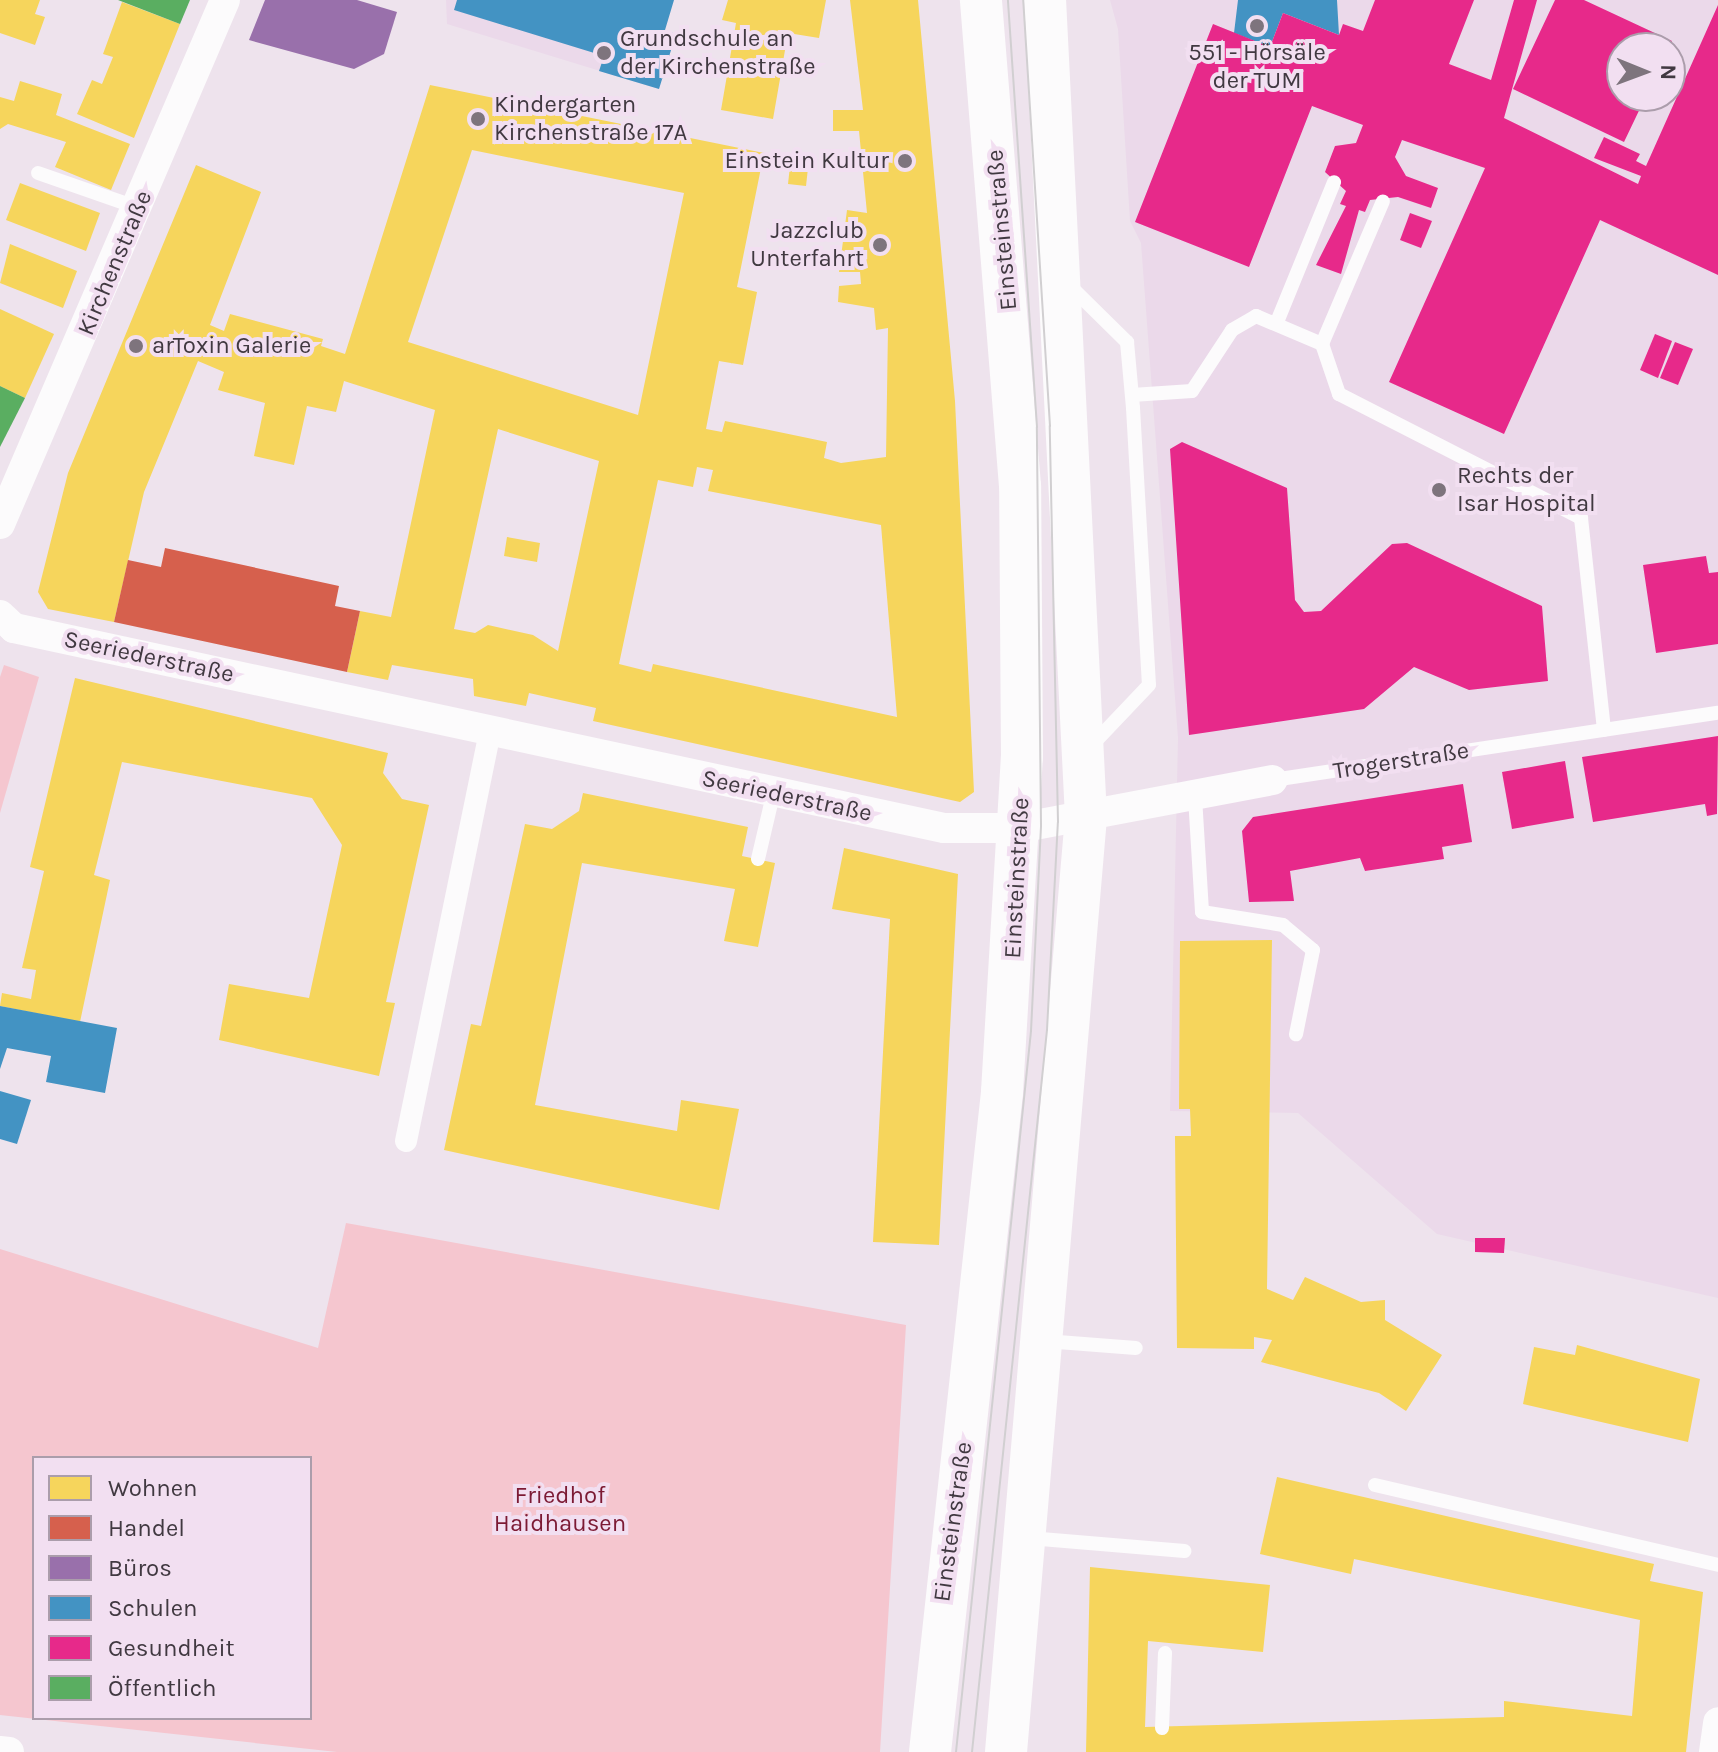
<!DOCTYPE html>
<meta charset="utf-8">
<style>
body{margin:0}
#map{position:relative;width:1718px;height:1752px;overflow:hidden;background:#eee3ed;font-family:Karla,sans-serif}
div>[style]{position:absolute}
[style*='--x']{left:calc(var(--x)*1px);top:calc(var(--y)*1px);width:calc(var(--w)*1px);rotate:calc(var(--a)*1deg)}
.built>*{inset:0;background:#ebd9ea}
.green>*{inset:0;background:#f5c6cf}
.homes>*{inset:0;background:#f6d55c}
.shops>*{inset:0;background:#d6604d}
.offices>*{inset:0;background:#9970ab}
.schools>*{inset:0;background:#4393c3}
.health>*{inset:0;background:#e7298a}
.public>*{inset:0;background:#5aae61}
.service>*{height:14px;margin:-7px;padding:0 7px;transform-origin:7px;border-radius:7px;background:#fcfbfc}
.pedestrian>*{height:22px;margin:-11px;padding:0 11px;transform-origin:11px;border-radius:11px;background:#fcfbfc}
.minor>*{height:30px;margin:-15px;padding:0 15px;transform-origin:15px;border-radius:15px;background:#fcfbfc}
.secondary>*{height:42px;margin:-21px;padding:0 21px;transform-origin:21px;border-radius:21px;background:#fcfbfc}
.tram>*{height:2px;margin:-1px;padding:0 1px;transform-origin:1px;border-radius:1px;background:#d1cfd1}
.dots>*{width:22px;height:22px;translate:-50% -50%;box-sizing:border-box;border:4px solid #f2dff1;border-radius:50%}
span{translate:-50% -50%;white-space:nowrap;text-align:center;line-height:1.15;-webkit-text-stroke:8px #f2dff1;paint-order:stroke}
.poi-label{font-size:24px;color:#413941}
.left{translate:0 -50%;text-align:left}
.right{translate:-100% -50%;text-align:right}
.street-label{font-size:24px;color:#413941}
.park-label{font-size:24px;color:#7c1a34}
.legend{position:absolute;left:32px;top:1456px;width:280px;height:264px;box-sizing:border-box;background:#f2dff1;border:2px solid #ab9dab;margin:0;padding:10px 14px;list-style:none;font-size:24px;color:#413941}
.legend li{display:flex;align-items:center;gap:16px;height:40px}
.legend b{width:40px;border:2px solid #ab9dab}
.north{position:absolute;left:1606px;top:32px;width:80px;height:80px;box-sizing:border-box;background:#f2dff1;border:2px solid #ab9dab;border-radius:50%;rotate:91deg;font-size:22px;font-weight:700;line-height:32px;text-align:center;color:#413941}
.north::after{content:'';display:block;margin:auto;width:28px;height:36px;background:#7e747d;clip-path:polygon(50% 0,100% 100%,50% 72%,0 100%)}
</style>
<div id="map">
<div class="built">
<i style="clip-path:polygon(446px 0,674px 0,665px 30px,676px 34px,659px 89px,447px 24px)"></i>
<i style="clip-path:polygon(evenodd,1110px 0,1718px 0,1718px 1298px,1437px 1234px,1298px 1113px,1170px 1111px,1178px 738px,1141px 243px,1130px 221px,1118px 29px,1110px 0,1622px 48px,1670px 48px,1670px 96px,1622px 96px,1622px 48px)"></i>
</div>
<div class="green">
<i style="clip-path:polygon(4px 665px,39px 677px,0 813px,0 677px)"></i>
<i style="clip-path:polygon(evenodd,346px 1223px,906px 1325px,880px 1752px,337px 1752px,0 1715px,0 1249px,318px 1348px,346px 1223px,310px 1458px,310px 1718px,34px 1718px,34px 1458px,310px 1458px)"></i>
</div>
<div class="homes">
<i style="clip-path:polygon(0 0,40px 0,35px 14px,45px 17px,35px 45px,0 33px)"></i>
<i style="clip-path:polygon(728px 0,826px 0,819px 38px,788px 33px,773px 119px,721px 110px,736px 23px,722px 20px)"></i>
<i style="clip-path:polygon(evenodd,850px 0,918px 0,955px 401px,974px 792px,960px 802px,593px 721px,596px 708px,529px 693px,526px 706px,474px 696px,473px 679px,392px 665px,388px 680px,347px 672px,360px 611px,391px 617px,435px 410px,344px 381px,336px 412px,307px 406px,294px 465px,254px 456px,265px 403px,218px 390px,224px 372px,198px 361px,144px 492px,114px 622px,48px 609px,38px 592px,68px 473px,196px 165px,261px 192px,210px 325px,224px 331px,230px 314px,323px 339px,321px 346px,345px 354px,430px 85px,764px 153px,737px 287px,757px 292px,743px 365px,719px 361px,706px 429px,722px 432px,725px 421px,827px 442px,824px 458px,841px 463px,886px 457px,888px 328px,876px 330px,874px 308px,838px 302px,839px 286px,861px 284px,860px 272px,839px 272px,847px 210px,867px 213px,859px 131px,833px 131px,833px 110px,863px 110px,850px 0,472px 150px,684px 193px,638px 415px,408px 342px,472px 150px,850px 0,498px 429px,599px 461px,558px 651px,533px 635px,488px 625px,475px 633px,454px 629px,498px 429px,850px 0,697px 467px,713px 470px,708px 491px,881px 525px,897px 717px,653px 664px,651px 672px,619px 664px,658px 480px,693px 487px,697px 467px)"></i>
<i style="clip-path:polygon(122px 2px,180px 24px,134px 138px,77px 114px,92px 80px,102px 84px,113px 57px,103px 54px)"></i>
<i style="clip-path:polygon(20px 81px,62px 94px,56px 115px,130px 144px,111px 190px,55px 167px,66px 142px,8px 124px,0 129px,0 97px,14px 101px)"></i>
<i style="clip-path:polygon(790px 166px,808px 168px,806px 186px,788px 184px)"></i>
<i style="clip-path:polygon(20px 183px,100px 213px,86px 251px,6px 220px)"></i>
<i style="clip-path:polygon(10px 244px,77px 271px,63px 308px,0 283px)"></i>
<i style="clip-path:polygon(0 309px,54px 334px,25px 398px,0 386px)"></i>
<i style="clip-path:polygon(507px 537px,540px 543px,537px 562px,504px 556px)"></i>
<i style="clip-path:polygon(75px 678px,388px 753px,383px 773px,402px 799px,429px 805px,386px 1002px,395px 1003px,379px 1076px,219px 1040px,229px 984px,309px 998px,342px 845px,312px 798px,122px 762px,94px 875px,110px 880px,80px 1022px,0 1006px,2px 993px,31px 999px,36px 970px,22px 968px,44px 871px,30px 867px)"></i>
<i style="clip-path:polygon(583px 793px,748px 827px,742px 856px,775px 863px,758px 947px,724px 941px,735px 889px,582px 863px,535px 1105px,677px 1131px,681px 1100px,739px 1109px,719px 1210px,444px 1150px,471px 1024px,481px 1026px,525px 824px,552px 829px,579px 811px)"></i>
<i style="clip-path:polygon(844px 848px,958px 874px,939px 1245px,873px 1242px,890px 919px,832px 909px)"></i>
<i style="clip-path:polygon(1272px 940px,1267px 1289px,1293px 1300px,1305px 1277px,1361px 1302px,1385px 1300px,1385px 1320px,1442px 1355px,1406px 1411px,1379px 1393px,1261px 1362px,1272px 1340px,1254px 1337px,1254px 1349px,1177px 1348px,1175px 1136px,1191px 1136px,1190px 1109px,1179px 1109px,1180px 941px)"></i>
<i style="clip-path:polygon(1577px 1345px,1700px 1379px,1688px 1442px,1523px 1404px,1534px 1347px,1575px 1355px)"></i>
<i style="clip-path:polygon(1277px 1477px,1654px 1564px,1650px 1581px,1703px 1592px,1686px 1752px,1086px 1752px,1090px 1567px,1270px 1585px,1263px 1652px,1148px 1641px,1145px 1727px,1504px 1717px,1504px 1701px,1632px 1716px,1640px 1620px,1354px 1559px,1351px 1574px,1260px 1554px)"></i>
</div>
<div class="shops">
<i style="clip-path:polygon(165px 548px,339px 586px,335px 606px,360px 611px,347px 672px,114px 622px,128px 560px,161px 567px)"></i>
</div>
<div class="offices">
<i style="clip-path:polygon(265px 0,357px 0,397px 12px,384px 54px,354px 69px,249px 40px)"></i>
</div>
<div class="schools">
<i style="clip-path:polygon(457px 0,674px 0,665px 30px,676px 34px,659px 89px,599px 71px,604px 56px,454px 10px)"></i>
<i style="clip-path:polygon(1238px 0,1337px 0,1339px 35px,1283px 13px,1270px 47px,1234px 33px)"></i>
<i style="clip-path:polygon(0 1006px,117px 1028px,105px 1093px,46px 1082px,51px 1056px,7px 1048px,0 1069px)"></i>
<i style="clip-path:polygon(0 1091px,31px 1100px,17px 1144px,0 1139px)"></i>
</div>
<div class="health">
<i style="clip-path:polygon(1375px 0,1474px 0,1449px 64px,1491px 80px,1514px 0,1537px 0,1504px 118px,1638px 184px,1641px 176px,1594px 158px,1604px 137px,1640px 154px,1636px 161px,1646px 166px,1718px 5px,1718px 275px,1600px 220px,1504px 434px,1389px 382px,1485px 168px,1402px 140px,1395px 157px,1406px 176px,1438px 188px,1431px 208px,1398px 197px,1370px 200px,1365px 212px,1359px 210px,1341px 274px,1316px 265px,1346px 206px,1340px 204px,1346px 191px,1325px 172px,1335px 146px,1356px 143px,1363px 125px,1312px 106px,1249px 267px,1135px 222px,1213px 24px,1270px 47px,1283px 13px,1339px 35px,1343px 24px,1363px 31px)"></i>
<i style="clip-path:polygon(1555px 0,1584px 0,1672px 41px,1669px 48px,1622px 48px,1622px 96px,1646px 96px,1624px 142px,1513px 89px)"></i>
<i style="clip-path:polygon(1410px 213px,1432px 221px,1421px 248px,1400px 240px)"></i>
<i style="clip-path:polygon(1655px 334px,1672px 341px,1658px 378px,1640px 370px)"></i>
<i style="clip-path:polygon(1675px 342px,1693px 349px,1678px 385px,1660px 378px)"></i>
<i style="clip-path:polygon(1182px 442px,1287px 488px,1295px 600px,1304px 612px,1321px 611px,1392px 544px,1407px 543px,1542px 606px,1548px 681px,1469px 690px,1414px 667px,1364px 709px,1189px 735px,1170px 449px)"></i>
<i style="clip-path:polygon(1706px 556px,1709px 573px,1718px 572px,1718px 644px,1656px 653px,1643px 565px)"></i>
<i style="clip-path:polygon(1718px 736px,1717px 814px,1707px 816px,1705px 804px,1593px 822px,1582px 757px)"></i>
<i style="clip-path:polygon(1565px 761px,1574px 818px,1512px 829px,1502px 772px)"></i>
<i style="clip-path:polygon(1463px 784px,1472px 842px,1442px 847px,1444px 859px,1365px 871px,1360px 858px,1290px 871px,1294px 901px,1249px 902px,1242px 831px,1253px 817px)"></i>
<i style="clip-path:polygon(1475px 1238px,1505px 1238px,1504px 1253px,1475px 1252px)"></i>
</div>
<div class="public">
<i style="clip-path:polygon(118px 0,190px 0,180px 24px)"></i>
<i style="clip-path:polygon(0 386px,25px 398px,0 447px)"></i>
</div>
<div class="service">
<i style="--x:38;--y:173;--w:107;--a:19.1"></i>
<i style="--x:1068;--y:284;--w:83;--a:44.5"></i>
<i style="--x:1127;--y:342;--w:66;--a:84.8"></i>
<i style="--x:1133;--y:408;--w:277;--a:86.7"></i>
<i style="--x:1149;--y:685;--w:80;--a:133.5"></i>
<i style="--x:1277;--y:322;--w:151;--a:-67.8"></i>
<i style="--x:1322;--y:344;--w:155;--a:-66.9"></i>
<i style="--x:1132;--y:395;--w:60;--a:-3.8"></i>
<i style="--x:1192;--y:391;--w:73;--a:-56.7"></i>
<i style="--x:1232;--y:330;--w:28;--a:-30"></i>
<i style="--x:1256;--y:316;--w:72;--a:23"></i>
<i style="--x:1322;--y:344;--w:53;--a:71.2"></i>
<i style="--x:1339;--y:394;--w:272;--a:27.1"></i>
<i style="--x:1581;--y:518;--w:213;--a:83.8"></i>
<i style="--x:1273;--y:780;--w:450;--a:-8.6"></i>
<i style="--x:1195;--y:797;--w:115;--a:86.5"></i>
<i style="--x:1202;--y:912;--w:82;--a:9.1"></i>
<i style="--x:1283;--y:925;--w:39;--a:40"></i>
<i style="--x:1313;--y:950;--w:86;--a:101.4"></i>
<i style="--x:758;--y:859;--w:66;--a:-76.8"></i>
<i style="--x:1045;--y:1341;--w:91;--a:4.4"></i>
<i style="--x:1375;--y:1485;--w:352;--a:13.1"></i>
<i style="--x:1029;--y:1538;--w:156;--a:4.8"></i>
<i style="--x:1162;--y:1728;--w:75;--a:-87.7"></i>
</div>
<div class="pedestrian">
<i style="--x:406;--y:1141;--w:418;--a:-78.4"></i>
</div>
<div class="minor">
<i style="--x:0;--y:524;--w:570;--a:-66.76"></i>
<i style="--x:0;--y:615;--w:19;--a:43"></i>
<i style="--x:14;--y:628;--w:951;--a:12.14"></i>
<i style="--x:944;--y:828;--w:75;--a:0"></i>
<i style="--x:1019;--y:828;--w:258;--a:-10.7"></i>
<i style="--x:0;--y:1751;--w:9;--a:6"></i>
<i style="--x:1714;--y:1752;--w:30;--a:-82"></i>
</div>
<div class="secondary">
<i style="--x:930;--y:1752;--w:664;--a:-83.77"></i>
<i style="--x:1002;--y:1092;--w:336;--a:-86.6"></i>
<i style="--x:1022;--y:757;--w:271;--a:-90.4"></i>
<i style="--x:1020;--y:486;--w:488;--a:-94.6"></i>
<i style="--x:1006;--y:1752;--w:938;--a:-85.11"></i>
<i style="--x:1086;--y:817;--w:818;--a:-92.87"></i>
</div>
<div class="tram">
<i style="--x:956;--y:1752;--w:725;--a:-84.06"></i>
<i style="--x:1031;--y:1031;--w:206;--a:-87.2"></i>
<i style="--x:1041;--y:825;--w:398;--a:-90.6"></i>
<i style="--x:1037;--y:427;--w:428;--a:-93.9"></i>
<i style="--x:972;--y:1752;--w:726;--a:-84.07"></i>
<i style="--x:1047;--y:1030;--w:208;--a:-87"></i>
<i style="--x:1058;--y:822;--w:396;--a:-91.2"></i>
<i style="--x:1050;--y:426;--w:427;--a:-93.6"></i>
</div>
<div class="dots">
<i style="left:1257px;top:26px;background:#7e747d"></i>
<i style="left:604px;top:53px;background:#7e747d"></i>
<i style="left:478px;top:119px;background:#7e747d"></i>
<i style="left:905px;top:161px;background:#7e747d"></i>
<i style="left:880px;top:245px;background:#7e747d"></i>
<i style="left:136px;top:346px;background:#7e747d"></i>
<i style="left:1439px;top:490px;background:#7e747d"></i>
</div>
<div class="poi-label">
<span class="left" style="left:620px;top:53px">Grundschule an<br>der Kirchenstraße</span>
<span style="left:1257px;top:67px">551 - Hörsäle<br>der TUM</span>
<span class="left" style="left:494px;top:119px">Kindergarten<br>Kirchenstraße 17A</span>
<span class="right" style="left:889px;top:161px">Einstein Kultur</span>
<span class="right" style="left:864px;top:245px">Jazzclub<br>Unterfahrt</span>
<span class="left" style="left:152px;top:346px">arToxin Galerie</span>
<span class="left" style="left:1457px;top:490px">Rechts der<br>Isar Hospital</span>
</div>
<div class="street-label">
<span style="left:1002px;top:230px;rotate:-95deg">Einsteinstraße</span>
<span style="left:115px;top:263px;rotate:-67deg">Kirchenstraße</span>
<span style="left:149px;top:657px;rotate:12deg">Seeriederstraße</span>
<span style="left:1401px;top:761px;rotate:-9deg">Trogerstraße</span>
<span style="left:787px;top:796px;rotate:12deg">Seeriederstraße</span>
<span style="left:1017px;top:878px;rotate:-87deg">Einsteinstraße</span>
<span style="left:953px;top:1522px;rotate:-82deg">Einsteinstraße</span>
</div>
<div class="park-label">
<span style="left:560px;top:1510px">Friedhof<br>Haidhausen</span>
</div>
<ul class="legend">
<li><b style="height:22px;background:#f6d55c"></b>Wohnen</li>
<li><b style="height:22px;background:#d6604d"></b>Handel</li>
<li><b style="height:22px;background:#9970ab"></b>Büros</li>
<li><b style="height:22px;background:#4393c3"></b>Schulen</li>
<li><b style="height:22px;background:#e7298a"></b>Gesundheit</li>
<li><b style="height:22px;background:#5aae61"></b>Öffentlich</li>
</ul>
<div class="north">N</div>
</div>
